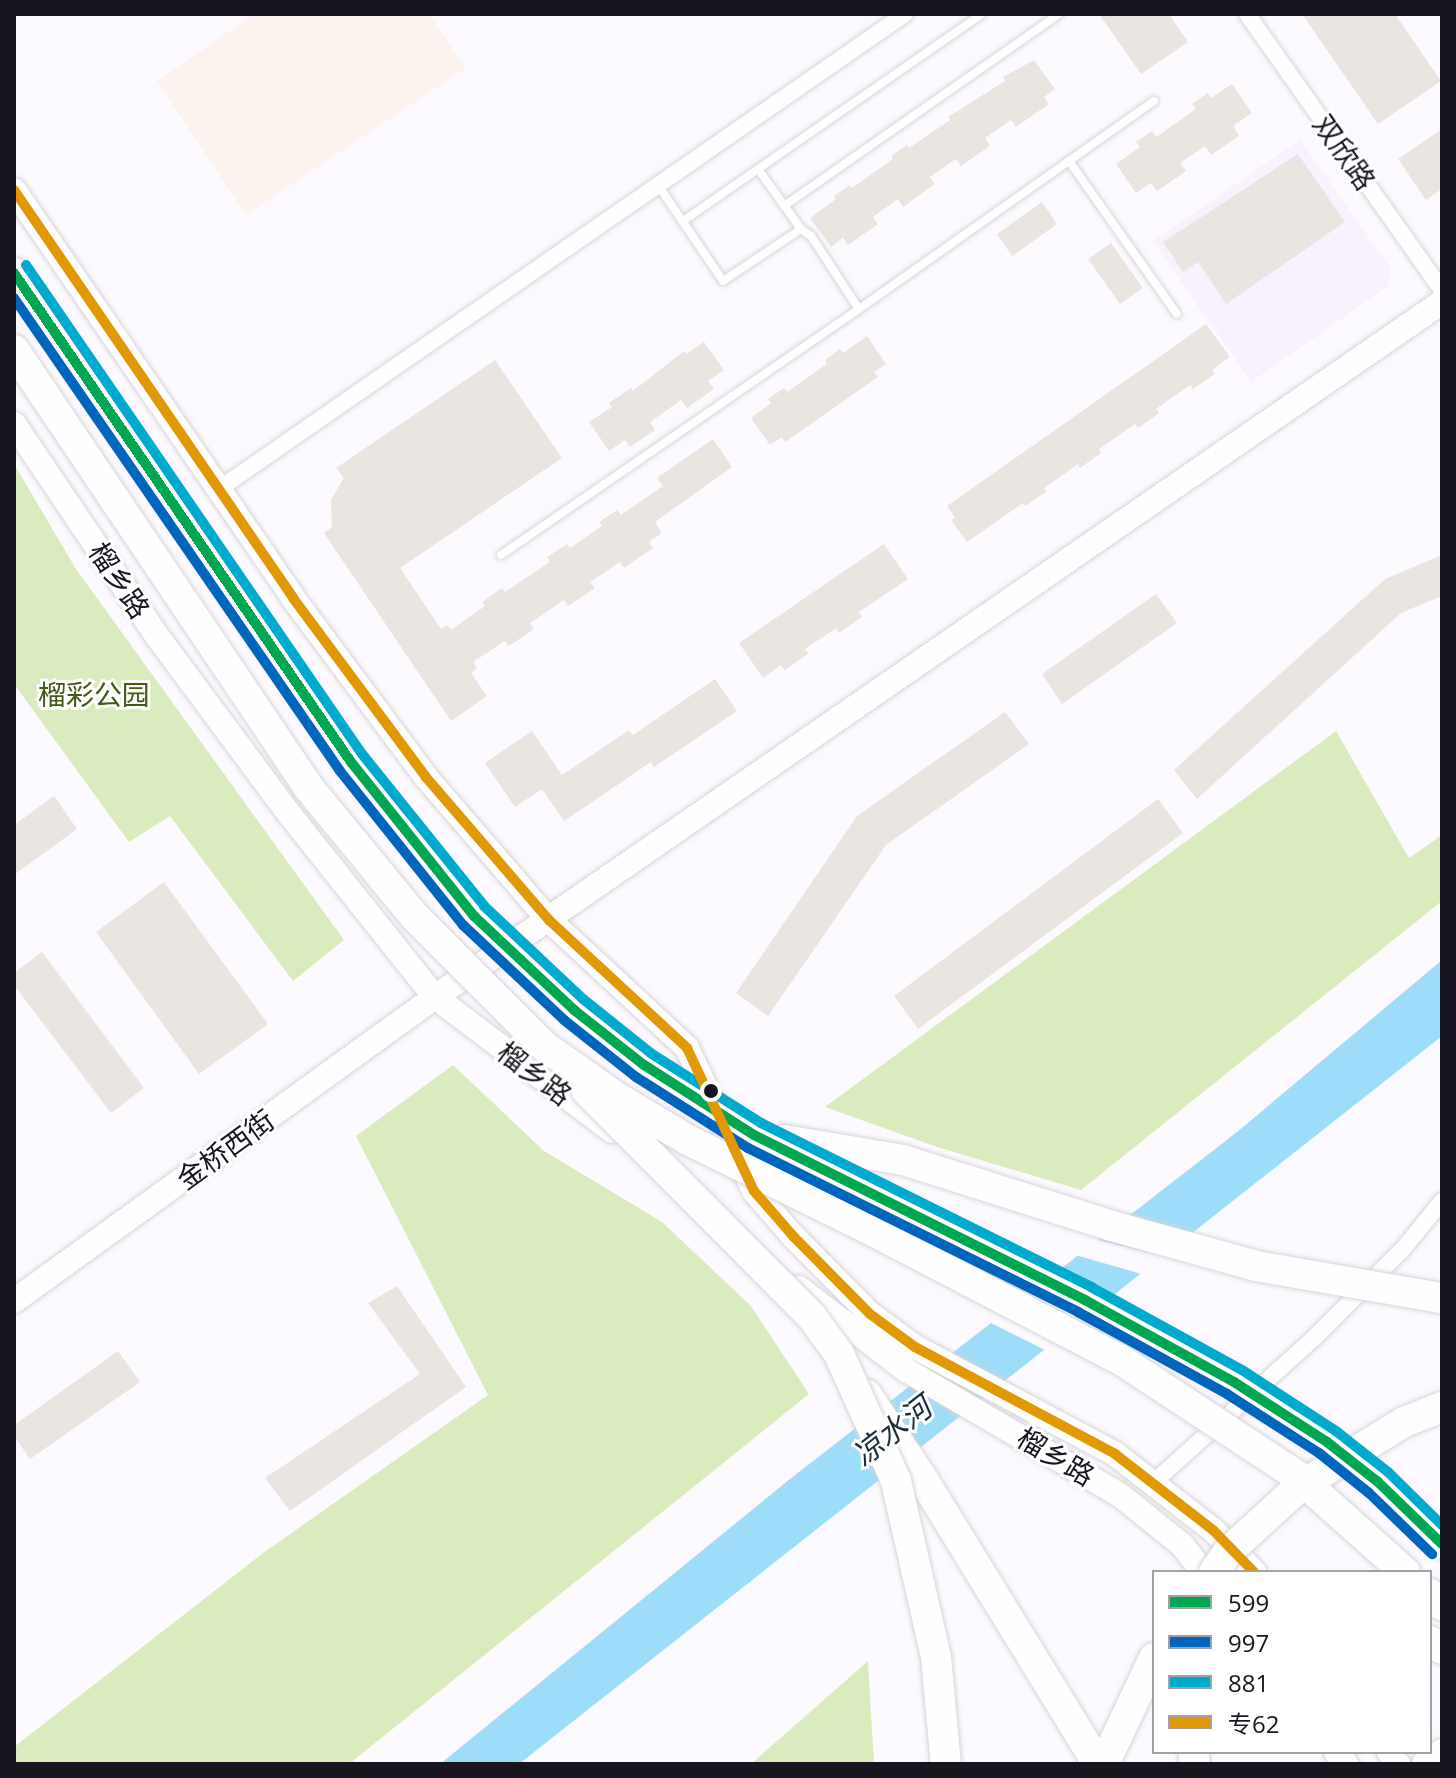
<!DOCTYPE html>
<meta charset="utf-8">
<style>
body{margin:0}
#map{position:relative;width:1456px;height:1778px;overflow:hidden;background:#fcfafe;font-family:"Open Sans","Noto Sans SC",sans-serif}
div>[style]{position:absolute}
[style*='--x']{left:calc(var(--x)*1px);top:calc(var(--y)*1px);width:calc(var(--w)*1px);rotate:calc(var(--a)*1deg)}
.commercial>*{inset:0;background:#fdf3ee}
.education>*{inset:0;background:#faf1fe}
.green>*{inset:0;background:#d9ebbc}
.water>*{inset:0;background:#9eddf9}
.pier>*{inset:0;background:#fcfafe}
.building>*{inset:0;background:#e8e4e0}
.roads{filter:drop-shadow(0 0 2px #d6d3da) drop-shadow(0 0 2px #d6d3da)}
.lane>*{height:8px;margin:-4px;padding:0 4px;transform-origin:4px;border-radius:4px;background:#fffeff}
.street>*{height:16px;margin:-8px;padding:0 8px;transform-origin:8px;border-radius:8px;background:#fffeff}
.secondary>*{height:24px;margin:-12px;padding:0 12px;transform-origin:12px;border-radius:12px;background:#fffeff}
.highway>*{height:30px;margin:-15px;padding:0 15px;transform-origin:15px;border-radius:15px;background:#fffeff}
.bridges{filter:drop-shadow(0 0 2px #d6d3da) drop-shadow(0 0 2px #d6d3da)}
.highway-bridge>*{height:30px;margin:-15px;padding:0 15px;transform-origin:15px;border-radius:15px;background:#fffeff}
.bus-1>*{height:10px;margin:-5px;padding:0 5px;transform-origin:5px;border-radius:5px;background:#00a651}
.bus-2>*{height:10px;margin:-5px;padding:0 5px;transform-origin:5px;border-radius:5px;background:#0065bd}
.bus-3>*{height:10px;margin:-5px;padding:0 5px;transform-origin:5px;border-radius:5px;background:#00a9ce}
.bus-4>*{height:10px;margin:-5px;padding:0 5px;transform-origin:5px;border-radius:5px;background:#e19803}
.dots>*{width:22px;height:22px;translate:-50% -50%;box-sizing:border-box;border:4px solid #fff;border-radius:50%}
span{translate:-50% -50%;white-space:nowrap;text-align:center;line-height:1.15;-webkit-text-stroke:6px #fff;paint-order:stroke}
.street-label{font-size:28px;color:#19151f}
.park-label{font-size:28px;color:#425814}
.water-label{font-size:30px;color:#192e37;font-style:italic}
.frame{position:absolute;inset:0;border:16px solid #19151f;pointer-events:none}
.legend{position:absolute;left:1152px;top:1570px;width:280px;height:184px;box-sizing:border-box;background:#fff;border:2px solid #a3a1a5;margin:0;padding:10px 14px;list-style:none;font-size:24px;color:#19151f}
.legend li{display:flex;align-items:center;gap:16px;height:40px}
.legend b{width:40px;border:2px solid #a3a1a5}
</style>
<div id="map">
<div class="commercial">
<i style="clip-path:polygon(254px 14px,429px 14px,466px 68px,246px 215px,157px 81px)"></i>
</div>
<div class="education">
<i style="clip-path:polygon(1300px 140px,1391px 269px,1388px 286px,1251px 382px,1153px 241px)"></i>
</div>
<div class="green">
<i style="clip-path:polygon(14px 464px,76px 569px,344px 940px,293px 981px,170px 816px,129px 842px,14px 684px)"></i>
<i style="clip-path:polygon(1336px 731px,1409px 858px,1442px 835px,1442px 901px,1081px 1190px,937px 1147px,825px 1107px)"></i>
<i style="clip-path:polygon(453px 1065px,544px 1151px,662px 1222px,751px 1306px,809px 1394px,349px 1764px,14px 1764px,14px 1747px,263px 1553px,488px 1395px,356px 1136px)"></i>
<i style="clip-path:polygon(868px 1661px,874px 1764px,751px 1764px)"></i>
</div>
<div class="water">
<i style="clip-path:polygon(1442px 960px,1442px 1036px,519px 1764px,440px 1764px,790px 1479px,1237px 1132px)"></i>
</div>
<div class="pier">
<i style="clip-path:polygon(1093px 1239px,1168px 1257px,1145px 1275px,1072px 1254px)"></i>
<i style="clip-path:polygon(1050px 1272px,1110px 1303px,1049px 1352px,987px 1321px)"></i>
</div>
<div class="building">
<i style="clip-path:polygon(1099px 14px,1169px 14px,1188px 42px,1141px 74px)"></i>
<i style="clip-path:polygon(1302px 14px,1395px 14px,1441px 81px,1378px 124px)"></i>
<i style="clip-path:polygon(1034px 60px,1055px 89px,1044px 97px,1049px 104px,1016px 127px,1011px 120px,985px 138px,990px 146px,961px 166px,956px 159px,930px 177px,935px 184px,903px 207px,898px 199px,873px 217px,878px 224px,848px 245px,843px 238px,831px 247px,810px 218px,836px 199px,834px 196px,850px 185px,852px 188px,893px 159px,891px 156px,907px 145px,909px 148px,950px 120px,948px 117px,1005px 81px,1003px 77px)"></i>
<i style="clip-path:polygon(1232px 84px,1252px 113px,1233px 126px,1239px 136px,1211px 155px,1205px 146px,1180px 163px,1186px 171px,1157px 191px,1151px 183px,1136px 193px,1116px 164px,1140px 147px,1136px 142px,1152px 131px,1156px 137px,1196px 109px,1192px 104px,1208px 93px,1211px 98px)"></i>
<i style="clip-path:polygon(1442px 129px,1442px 189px,1426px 200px,1398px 159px)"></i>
<i style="clip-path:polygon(1298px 154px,1345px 222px,1226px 304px,1198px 262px,1183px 272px,1163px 242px)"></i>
<i style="clip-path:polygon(1042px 202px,1057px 224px,1012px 256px,997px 234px)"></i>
<i style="clip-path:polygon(1111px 243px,1143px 288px,1120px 304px,1088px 259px)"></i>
<i style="clip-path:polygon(1206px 324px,1230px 357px,1212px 370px,1215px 374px,1193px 389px,1190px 385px,1156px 409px,1159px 413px,1138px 428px,1135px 424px,1099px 449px,1101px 453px,1080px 468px,1078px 464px,1044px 488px,1047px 491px,1025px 506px,1023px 503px,967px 542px,951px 520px,955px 518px,947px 506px)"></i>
<i style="clip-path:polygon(867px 336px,886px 364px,874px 372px,878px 377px,785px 442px,782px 437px,770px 445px,751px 418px,771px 403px,768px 399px,784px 388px,787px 392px,827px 364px,825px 360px,840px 349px,843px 353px)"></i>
<i style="clip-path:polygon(704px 342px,724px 370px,708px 381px,714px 389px,687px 408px,681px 400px,650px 422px,655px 430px,630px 447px,625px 440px,609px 451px,589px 422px,612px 407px,609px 403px,631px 388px,633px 391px,684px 351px,686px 354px)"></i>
<i style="clip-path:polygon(495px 360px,562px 458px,400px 568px,441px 629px,447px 625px,451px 630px,485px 606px,482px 602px,502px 588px,505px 592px,550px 562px,547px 557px,567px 544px,570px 548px,602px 526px,599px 522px,617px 510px,621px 515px,663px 486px,657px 478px,713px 439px,732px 467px,655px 522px,662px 533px,649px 542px,653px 548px,624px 568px,620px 562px,590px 582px,595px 588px,568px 606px,564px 600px,530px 623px,534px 629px,509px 646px,505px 641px,473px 662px,477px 668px,471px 673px,487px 696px,451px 721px,324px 533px,332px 527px,331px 500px,344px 478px,336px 468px)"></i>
<i style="clip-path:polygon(884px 544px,908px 579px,859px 612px,862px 617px,839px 633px,836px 628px,805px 649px,809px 653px,785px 670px,781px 665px,763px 678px,739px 643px)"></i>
<i style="clip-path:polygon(1442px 555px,1442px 596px,1401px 613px,1197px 799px,1174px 770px,1385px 579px)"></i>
<i style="clip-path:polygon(1156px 594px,1177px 623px,1062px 704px,1042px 674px)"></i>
<i style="clip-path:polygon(715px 679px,737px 711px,654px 767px,651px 762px,564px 821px,542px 789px,515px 807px,485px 763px,532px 731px,562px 775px,629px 730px,633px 735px)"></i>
<i style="clip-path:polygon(1005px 712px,1029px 744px,886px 845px,768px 1016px,736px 993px,857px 816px)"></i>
<i style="clip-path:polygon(54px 796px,77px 829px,14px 875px,14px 825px)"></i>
<i style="clip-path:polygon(1158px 799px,1183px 833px,918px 1029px,894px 996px)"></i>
<i style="clip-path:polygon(164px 882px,268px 1024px,199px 1074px,96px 932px)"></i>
<i style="clip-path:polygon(42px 952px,144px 1088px,111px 1113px,14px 985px,14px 973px)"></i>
<i style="clip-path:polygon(397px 1286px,466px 1387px,290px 1511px,265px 1478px,420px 1374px,368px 1303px)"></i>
<i style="clip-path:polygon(118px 1351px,140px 1382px,30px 1459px,14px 1436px,14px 1425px)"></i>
</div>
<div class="roads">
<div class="lane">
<i style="--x:1069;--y:161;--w:187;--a:54.8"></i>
<i style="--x:758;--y:169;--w:74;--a:54.4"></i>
<i style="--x:801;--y:229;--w:12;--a:35"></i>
<i style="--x:811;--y:236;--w:87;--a:56.7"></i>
<i style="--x:859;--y:309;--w:361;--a:-35.2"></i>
<i style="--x:658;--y:185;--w:116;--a:55.9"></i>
<i style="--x:723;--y:281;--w:94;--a:-33.7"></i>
<i style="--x:784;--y:206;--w:335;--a:-34.9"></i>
<i style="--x:683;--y:221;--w:364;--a:-34.7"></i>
<i style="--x:501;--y:555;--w:434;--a:-34.5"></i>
</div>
<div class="street">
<i style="--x:1247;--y:14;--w:338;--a:54.8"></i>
<i style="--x:219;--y:489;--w:834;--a:-34.7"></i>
<i style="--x:1154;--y:1482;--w:214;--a:-42"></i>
<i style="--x:1313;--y:1339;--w:127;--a:-45"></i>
<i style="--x:1403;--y:1249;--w:62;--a:-50.9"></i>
</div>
<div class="secondary">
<i style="--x:14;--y:190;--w:494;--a:55.6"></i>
<i style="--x:293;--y:598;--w:222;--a:53.4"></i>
<i style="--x:425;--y:776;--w:190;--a:49.3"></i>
<i style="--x:549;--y:920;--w:188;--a:42.8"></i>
<i style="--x:687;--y:1048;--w:158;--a:64.9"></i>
<i style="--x:754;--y:1191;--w:60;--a:49.1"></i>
<i style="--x:793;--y:1236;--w:110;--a:45.4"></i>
<i style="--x:870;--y:1314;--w:56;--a:36.3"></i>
<i style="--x:915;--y:1347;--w:227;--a:28.1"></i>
<i style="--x:1115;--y:1454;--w:124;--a:37.8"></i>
<i style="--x:1213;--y:1530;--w:59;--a:45.7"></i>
<i style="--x:14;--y:424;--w:256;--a:56"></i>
<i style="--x:157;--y:636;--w:223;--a:53.4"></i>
<i style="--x:290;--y:815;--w:233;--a:51.5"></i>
<i style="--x:435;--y:997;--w:222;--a:37.1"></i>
<i style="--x:799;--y:1288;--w:135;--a:37.5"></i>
<i style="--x:906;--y:1370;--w:248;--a:30.3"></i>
<i style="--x:1120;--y:1495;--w:80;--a:38.9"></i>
<i style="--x:1182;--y:1545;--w:34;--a:52"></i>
<i style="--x:14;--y:1301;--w:519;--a:-35.83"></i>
<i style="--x:435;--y:997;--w:1224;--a:-34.61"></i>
<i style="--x:1336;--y:1752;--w:16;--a:50"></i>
<i style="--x:1389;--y:1752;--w:15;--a:53"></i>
<i style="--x:1424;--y:1764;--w:22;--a:-36"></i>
</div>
<div class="highway">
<i style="--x:867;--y:1395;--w:103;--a:56.5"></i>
<i style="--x:924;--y:1481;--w:332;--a:58.4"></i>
<i style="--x:1430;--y:1594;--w:16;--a:43"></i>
<i style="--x:1430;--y:1641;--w:14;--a:34"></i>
<i style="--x:1104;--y:1764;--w:117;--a:-64.7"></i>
<i style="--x:1194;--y:1764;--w:12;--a:-90"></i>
</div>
</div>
<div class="bridges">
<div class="highway-bridge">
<i style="--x:14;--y:273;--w:594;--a:55.43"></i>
<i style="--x:351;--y:762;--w:197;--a:51.4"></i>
<i style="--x:474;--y:916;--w:137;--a:43.2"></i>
<i style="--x:574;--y:1010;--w:89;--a:38.2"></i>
<i style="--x:644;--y:1065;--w:130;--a:32.5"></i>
<i style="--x:754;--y:1135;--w:370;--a:26.5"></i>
<i style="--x:1085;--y:1300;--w:170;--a:28.8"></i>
<i style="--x:1234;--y:1382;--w:111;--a:32.8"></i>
<i style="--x:1327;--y:1442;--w:65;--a:38.1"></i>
<i style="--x:1378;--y:1482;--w:89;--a:44.1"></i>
<i style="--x:14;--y:350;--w:528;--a:56.04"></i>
<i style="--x:309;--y:788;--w:167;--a:50.6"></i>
<i style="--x:415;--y:917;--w:182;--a:45"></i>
<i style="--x:544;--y:1046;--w:88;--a:35.3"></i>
<i style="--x:616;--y:1097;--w:84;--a:30.8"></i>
<i style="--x:688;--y:1140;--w:199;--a:26.2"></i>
<i style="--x:867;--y:1228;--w:286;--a:27.5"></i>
<i style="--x:1121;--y:1360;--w:209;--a:33.3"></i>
<i style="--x:1296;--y:1475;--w:146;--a:41.7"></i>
<i style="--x:587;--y:1091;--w:319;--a:45.1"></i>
<i style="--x:812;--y:1317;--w:46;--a:53.9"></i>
<i style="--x:839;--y:1354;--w:139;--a:65.8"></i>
<i style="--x:896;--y:1481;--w:180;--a:77.2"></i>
<i style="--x:936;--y:1657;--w:107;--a:84.7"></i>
<i style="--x:784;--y:1140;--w:121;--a:9.5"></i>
<i style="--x:903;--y:1160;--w:219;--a:17.5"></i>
<i style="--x:1112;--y:1226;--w:149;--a:15.5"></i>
<i style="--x:1256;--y:1266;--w:189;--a:9.8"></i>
<i style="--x:1214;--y:1572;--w:24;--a:-55"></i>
<i style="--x:1228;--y:1552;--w:96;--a:-42.5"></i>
<i style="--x:1299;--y:1487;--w:123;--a:-31.8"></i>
<i style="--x:1404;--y:1422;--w:41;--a:-21.5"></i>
</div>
</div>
<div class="bus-1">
<i style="--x:14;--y:273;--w:594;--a:55.43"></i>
<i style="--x:351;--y:762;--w:197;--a:51.4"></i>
<i style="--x:474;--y:916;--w:137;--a:43.2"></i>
<i style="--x:574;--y:1010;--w:89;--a:38.2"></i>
<i style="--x:644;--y:1065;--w:130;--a:32.5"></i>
<i style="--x:754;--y:1135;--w:370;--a:26.5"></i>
<i style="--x:1085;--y:1300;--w:170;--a:28.8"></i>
<i style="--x:1234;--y:1382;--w:111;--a:32.8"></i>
<i style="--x:1327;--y:1442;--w:65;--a:38.1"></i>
<i style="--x:1378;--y:1482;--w:89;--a:44.1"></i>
</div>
<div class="bus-2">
<i style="--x:14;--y:298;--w:574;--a:55.42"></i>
<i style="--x:340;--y:771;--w:197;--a:51.4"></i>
<i style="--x:463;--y:925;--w:139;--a:43.2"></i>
<i style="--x:564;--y:1020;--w:92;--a:38.4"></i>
<i style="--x:636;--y:1077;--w:133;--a:32.4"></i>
<i style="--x:748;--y:1148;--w:369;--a:26.4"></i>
<i style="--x:1078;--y:1312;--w:170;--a:28.8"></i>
<i style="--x:1227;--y:1394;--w:109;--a:32.7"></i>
<i style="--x:1319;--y:1453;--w:64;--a:38.7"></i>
<i style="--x:1369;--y:1493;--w:88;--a:44.1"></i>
</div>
<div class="bus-3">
<i style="--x:26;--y:265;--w:593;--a:55.51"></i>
<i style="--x:362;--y:754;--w:195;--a:51.2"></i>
<i style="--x:484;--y:906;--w:136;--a:43.2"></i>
<i style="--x:583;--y:999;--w:88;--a:38.6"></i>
<i style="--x:652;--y:1054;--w:129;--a:32.3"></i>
<i style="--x:761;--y:1123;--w:369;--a:26.4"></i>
<i style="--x:1091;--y:1287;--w:172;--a:28.8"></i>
<i style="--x:1242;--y:1370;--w:112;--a:33"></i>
<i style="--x:1336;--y:1431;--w:66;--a:38.3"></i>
<i style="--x:1388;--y:1472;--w:76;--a:44.5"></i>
</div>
<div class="bus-4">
<i style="--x:14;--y:190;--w:494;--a:55.6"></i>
<i style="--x:293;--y:598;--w:222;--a:53.4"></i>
<i style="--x:425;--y:776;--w:190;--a:49.3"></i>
<i style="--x:549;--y:920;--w:188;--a:42.8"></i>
<i style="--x:687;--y:1048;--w:158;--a:64.9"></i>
<i style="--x:754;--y:1191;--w:60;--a:49.1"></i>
<i style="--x:793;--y:1236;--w:110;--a:45.4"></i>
<i style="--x:870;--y:1314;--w:56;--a:36.3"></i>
<i style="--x:915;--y:1347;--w:227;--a:28.1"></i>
<i style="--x:1115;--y:1454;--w:124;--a:37.8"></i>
<i style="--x:1213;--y:1530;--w:59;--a:45.7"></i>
</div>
<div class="dots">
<i style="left:711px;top:1091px;background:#19151f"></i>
</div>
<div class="street-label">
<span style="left:1345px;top:152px;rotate:55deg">双欣路</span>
<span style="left:120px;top:580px;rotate:56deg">榴乡路</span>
<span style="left:535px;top:1073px;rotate:37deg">榴乡路</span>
<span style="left:225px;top:1149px;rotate:-36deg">金桥西街</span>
<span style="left:1056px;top:1456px;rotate:31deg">榴乡路</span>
</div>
<div class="park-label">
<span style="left:94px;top:694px">榴彩公园</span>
</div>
<div class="water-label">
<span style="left:892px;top:1431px;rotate:-38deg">凉水河</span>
</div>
<div class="frame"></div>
<ul class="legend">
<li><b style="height:10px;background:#00a651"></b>599</li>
<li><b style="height:10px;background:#0065bd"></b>997</li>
<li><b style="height:10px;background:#00a9ce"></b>881</li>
<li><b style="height:10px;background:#e19803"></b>专62</li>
</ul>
</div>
